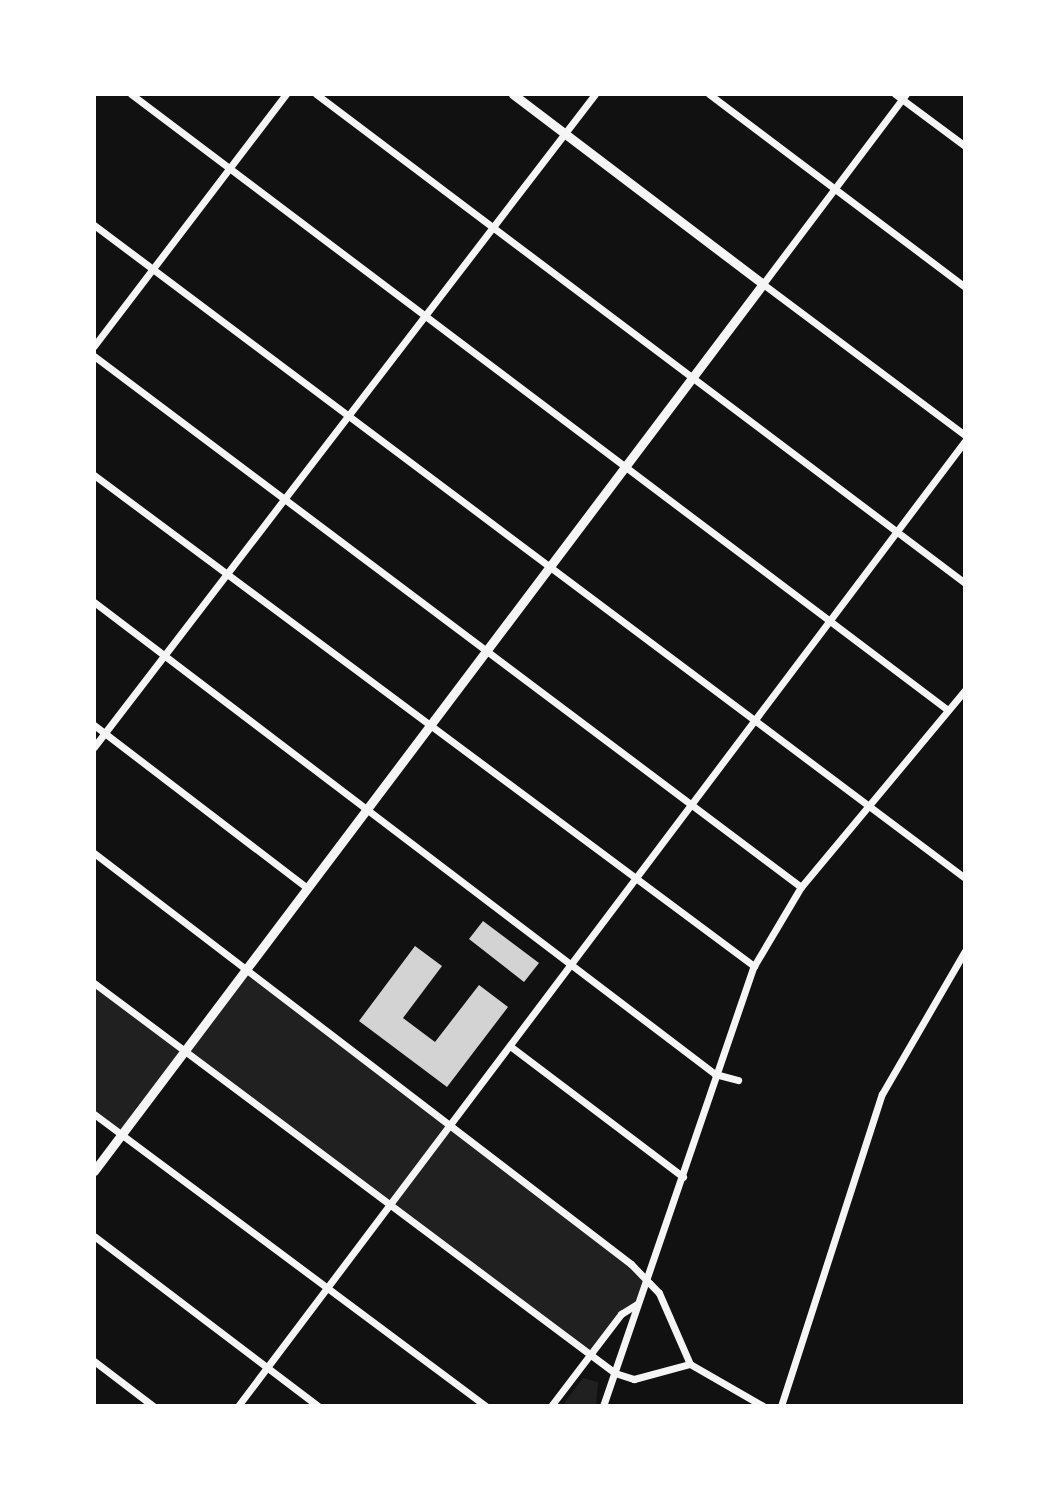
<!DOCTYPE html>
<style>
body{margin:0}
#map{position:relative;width:1059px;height:1500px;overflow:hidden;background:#111;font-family:"IBM Plex Sans",sans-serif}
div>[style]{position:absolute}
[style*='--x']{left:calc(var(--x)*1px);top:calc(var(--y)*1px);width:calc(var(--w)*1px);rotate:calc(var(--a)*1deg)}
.green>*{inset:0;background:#202020}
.building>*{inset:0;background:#d3d3d3}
.minor>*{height:7px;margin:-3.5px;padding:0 3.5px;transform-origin:3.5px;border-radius:3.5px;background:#f5f5f5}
.tertiary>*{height:9px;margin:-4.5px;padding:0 4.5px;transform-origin:4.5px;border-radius:4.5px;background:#f5f5f5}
span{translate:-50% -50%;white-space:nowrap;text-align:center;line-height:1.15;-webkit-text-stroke:8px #fff;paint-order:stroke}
.frame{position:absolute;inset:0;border:96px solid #fff;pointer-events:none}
</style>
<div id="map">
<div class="green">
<i style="clip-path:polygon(244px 966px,647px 1281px,639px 1302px,621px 1314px,590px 1354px,183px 1050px)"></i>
<i style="clip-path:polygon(94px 984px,182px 1050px,121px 1133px,94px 1113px)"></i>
<i style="clip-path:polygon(583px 1378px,598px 1382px,596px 1406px,562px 1406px)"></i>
</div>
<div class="building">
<i style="clip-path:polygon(483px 921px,539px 963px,524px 982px,469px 939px)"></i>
<i style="clip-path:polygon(415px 946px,442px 966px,403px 1018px,435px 1042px,479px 985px,508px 1007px,447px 1087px,359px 1021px)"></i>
</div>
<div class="minor">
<i style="--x:131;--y:94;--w:1023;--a:37.02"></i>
<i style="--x:316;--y:94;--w:813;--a:37"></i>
<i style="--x:709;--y:94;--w:321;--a:37"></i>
<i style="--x:895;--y:94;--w:87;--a:36.6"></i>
<i style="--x:906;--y:94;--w:238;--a:127"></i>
<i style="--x:763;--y:284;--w:252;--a:36.8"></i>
<i style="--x:94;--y:225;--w:1089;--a:36.86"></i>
<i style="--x:94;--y:346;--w:317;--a:-52.7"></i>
<i style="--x:94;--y:356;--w:884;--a:36.91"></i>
<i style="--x:94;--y:475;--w:823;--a:36.65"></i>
<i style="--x:94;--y:602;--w:780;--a:37.24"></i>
<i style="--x:715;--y:1074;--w:24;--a:15"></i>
<i style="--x:94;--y:725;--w:268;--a:37.4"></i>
<i style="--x:94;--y:747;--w:823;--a:-52.5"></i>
<i style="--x:94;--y:853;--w:676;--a:37.43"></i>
<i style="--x:631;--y:1264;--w:40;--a:46"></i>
<i style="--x:659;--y:1293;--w:77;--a:66.4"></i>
<i style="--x:690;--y:1364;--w:84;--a:29.9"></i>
<i style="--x:94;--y:983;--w:651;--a:36.82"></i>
<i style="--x:615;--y:1373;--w:20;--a:18"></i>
<i style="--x:634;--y:1379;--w:58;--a:-15"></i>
<i style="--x:510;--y:1046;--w:217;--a:37.1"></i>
<i style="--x:94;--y:1114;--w:489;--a:36.7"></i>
<i style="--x:94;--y:1236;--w:281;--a:37.2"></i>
<i style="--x:94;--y:1361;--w:74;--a:37.3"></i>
<i style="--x:238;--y:1406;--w:1208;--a:-53.01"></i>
<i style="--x:551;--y:1406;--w:116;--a:-52.7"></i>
<i style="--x:621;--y:1314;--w:19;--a:-32"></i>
<i style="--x:603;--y:1406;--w:465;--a:-71.1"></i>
<i style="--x:754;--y:966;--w:92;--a:-59.3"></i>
<i style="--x:801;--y:887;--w:256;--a:-50.2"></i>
<i style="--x:781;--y:1406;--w:328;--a:-72.1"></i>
<i style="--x:882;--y:1094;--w:165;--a:-59.9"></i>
</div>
<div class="tertiary">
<i style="--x:94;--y:1171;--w:1111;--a:-52.98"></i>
<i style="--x:763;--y:284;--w:314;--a:-142.8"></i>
</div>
<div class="frame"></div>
</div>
